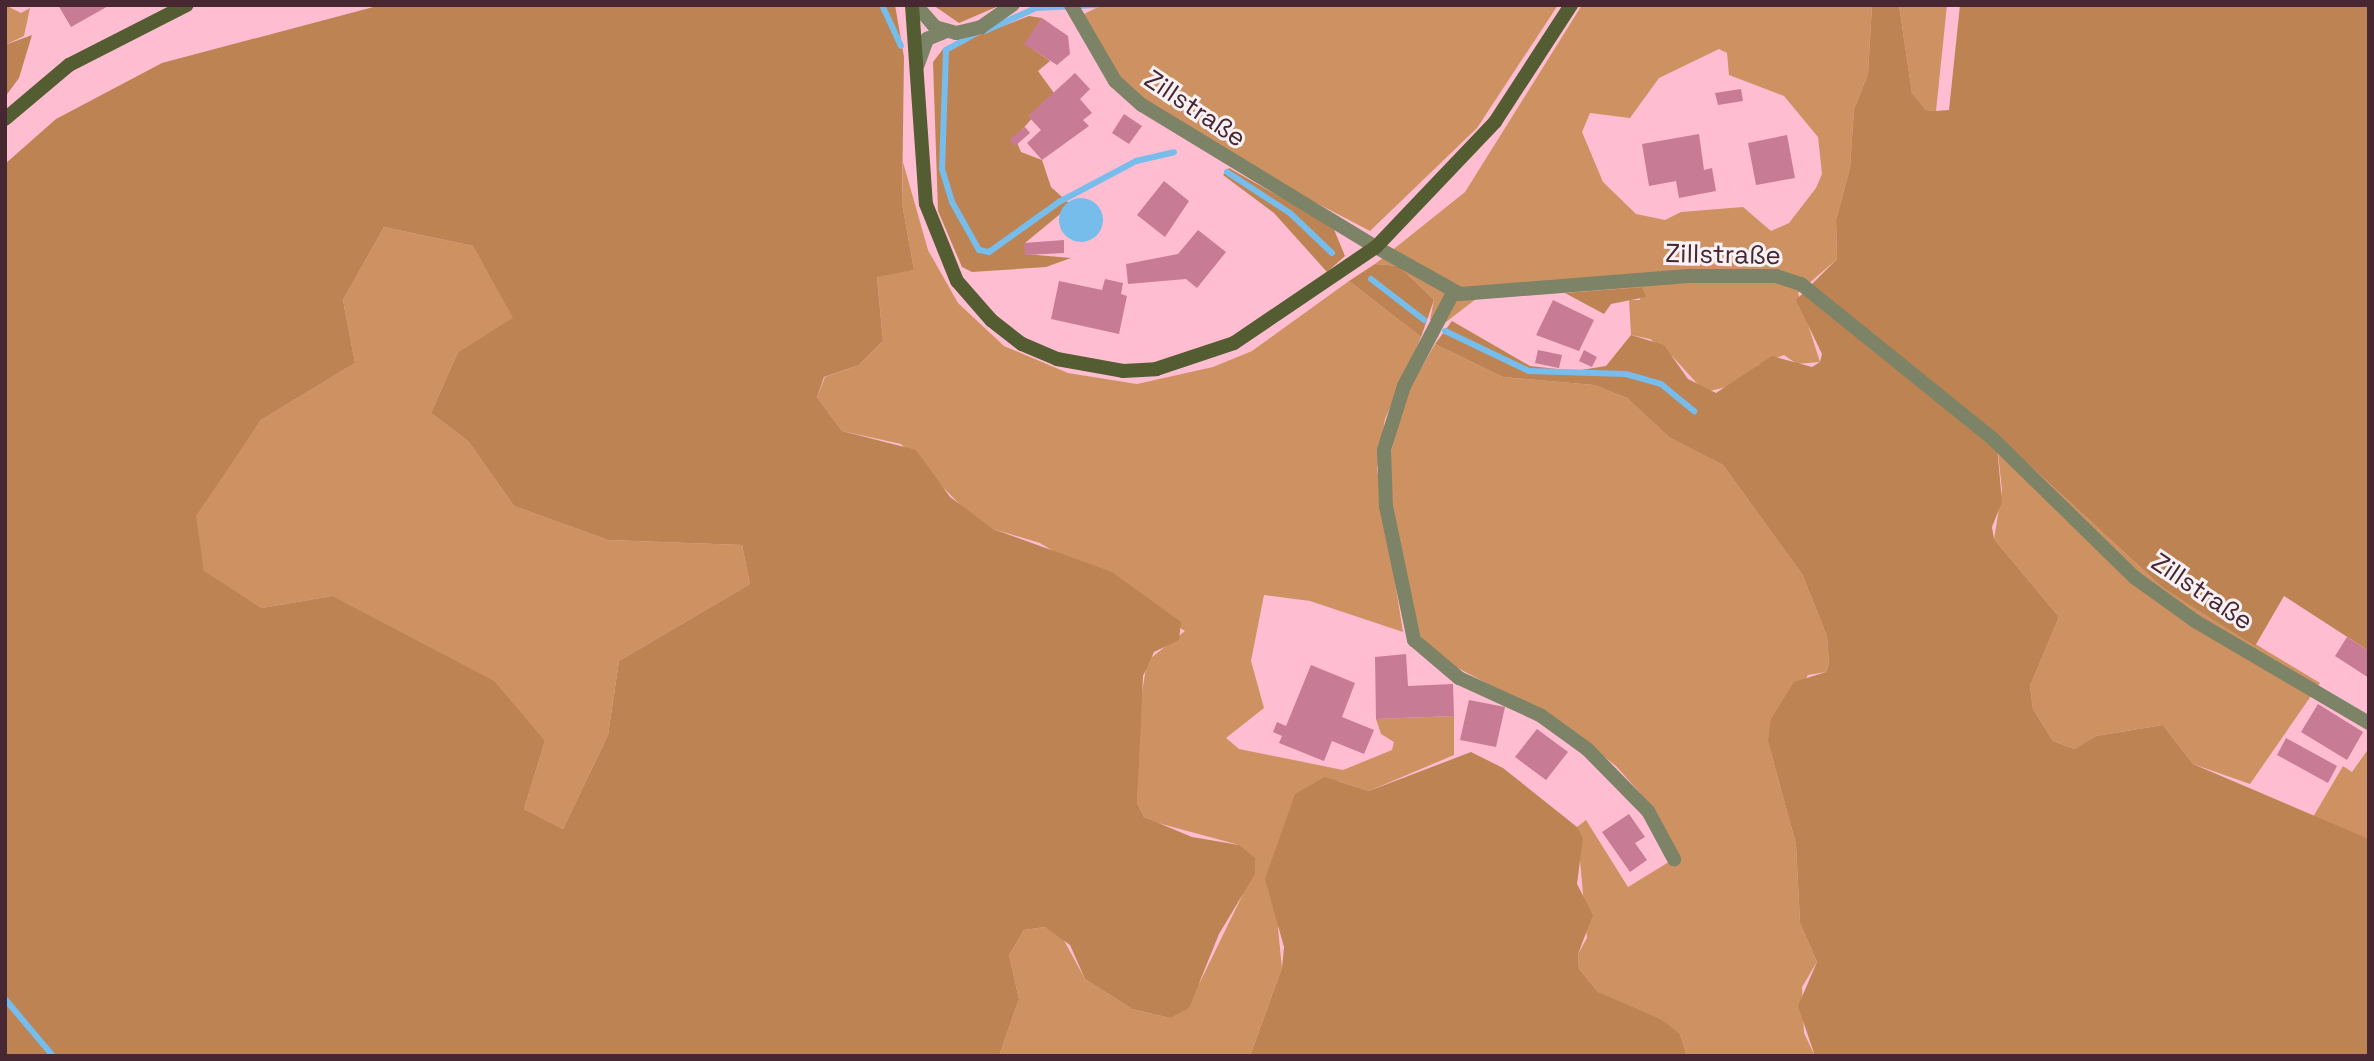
<!DOCTYPE html>
<meta charset="utf-8">
<style>
body{margin:0}
#map{position:relative;width:2374px;height:1061px;overflow:hidden;background:#febdd1;font-family:"Space Grotesk",sans-serif}
div>[style]{position:absolute}
[style*='--x']{left:calc(var(--x)*1px);top:calc(var(--y)*1px);width:calc(var(--w)*1px);rotate:calc(var(--a)*1deg)}
.green>*{inset:0;background:#ce9262}
.forest>*{inset:0;background:#be8352}
.water>*{inset:0;background:#76bdec}
.round{border-radius:50%}
.stream>*{height:6px;margin:-3px;padding:0 3px;transform-origin:3px;border-radius:3px;background:#76bdec}
.building>*{inset:0;background:#c77b94}
.minor>*{height:14px;margin:-7px;padding:0 7px;transform-origin:7px;border-radius:7px;background:#7c8366}
.tertiary>*{height:14px;margin:-7px;padding:0 7px;transform-origin:7px;border-radius:7px;background:#7c8366}
.secondary>*{height:14px;margin:-7px;padding:0 7px;transform-origin:7px;border-radius:7px;background:#545d31}
span{translate:-50% -50%;white-space:nowrap;text-align:center;line-height:1.15;-webkit-text-stroke:6px #f9f1f3;paint-order:stroke}
.street-label{font-size:26px;color:#462732}
.frame{position:absolute;inset:0;border:7px solid #462732;pointer-events:none}
</style>
<div id="map">
<div class="green">
<i style="clip-path:polygon(5px 5px,21px 13px,30px 8px,24px 36px,5px 45px)"></i>
<i style="clip-path:polygon(1102px 5px,1558px 5px,1477px 128px,1370px 231px,1259px 173px,1143px 100px,1117px 76px,1084px 14px)"></i>
<i style="clip-path:polygon(evenodd,1582px 5px,1872px 5px,1868px 74px,1854px 109px,1850px 168px,1836px 220px,1837px 259px,1798px 293px,1820px 362px,1797px 364px,1784px 355px,1758px 365px,1736px 385px,1705px 392px,1672px 356px,1650px 339px,1631px 335px,1629px 300px,1640px 300px,1642px 287px,1476px 299px,1446px 322px,1430px 320px,1434px 300px,1399px 266px,1375px 264px,1465px 192px,1582px 5px,1719px 49px,1727px 53px,1729px 75px,1784px 96px,1818px 137px,1822px 174px,1816px 188px,1789px 223px,1771px 231px,1743px 207px,1681px 212px,1665px 220px,1636px 214px,1603px 182px,1582px 132px,1590px 113px,1630px 118px,1659px 78px,1719px 49px)"></i>
<i style="clip-path:polygon(1899px 5px,1947px 5px,1936px 111px,1926px 110px,1912px 93px)"></i>
<i style="clip-path:polygon(903px 162px,928px 250px,958px 303px,1004px 346px,1068px 373px,1137px 384px,1213px 367px,1252px 351px,1349px 281px,1421px 337px,1385px 419px,1377px 469px,1403px 632px,1310px 601px,1264px 595px,1251px 661px,1264px 708px,1226px 738px,1239px 749px,1343px 770px,1392px 750px,1394px 742px,1381px 734px,1376px 719px,1454px 716px,1454px 755px,1369px 791px,1338px 781px,1278px 928px,1282px 968px,1250px 1056px,999px 1056px,1019px 999px,1009px 955px,1024px 930px,1045px 927px,1060px 933px,1085px 979px,1132px 1009px,1170px 1018px,1200px 982px,1243px 894px,1239px 845px,1158px 823px,1144px 817px,1137px 803px,1139px 712px,1147px 661px,1185px 631px,1040px 543px,993px 529px,968px 513px,901px 444px,842px 431px,817px 397px,825px 377px,859px 365px,883px 341px,877px 276px,914px 270px,902px 203px)"></i>
<i style="clip-path:polygon(384px 227px,473px 246px,514px 318px,458px 352px,431px 413px,468px 441px,514px 506px,608px 540px,742px 545px,750px 584px,619px 661px,608px 735px,563px 829px,524px 809px,545px 741px,332px 596px,262px 608px,204px 572px,195px 516px,261px 420px,355px 363px,343px 300px)"></i>
<i style="clip-path:polygon(1435px 344px,1503px 377px,1594px 385px,1627px 398px,1670px 438px,1723px 465px,1802px 574px,1827px 636px,1829px 663px,1826px 672px,1808px 675px,1768px 742px,1796px 844px,1800px 923px,1817px 962px,1802px 987px,1804px 1033px,1815px 1056px,1687px 1056px,1680px 1034px,1598px 992px,1579px 969px,1578px 954px,1587px 938px,1577px 827px,1586px 820px,1628px 887px,1677px 857px,1640px 793px,1616px 766px,1560px 722px,1437px 657px,1416px 630px,1393px 514px,1390px 455px,1408px 391px)"></i>
<i style="clip-path:polygon(1996px 434px,2163px 588px,2320px 683px,2250px 784px,2193px 764px,2163px 725px,2096px 736px,2074px 749px,2053px 741px,2033px 709px,2030px 686px,2059px 617px,1994px 539px,2002px 490px)"></i>
<i style="clip-path:polygon(2369px 748px,2369px 839px,2313px 817px,2343px 766px,2352px 772px)"></i>
</div>
<div class="forest">
<i style="clip-path:polygon(evenodd,381px 5px,895px 5px,904px 57px,902px 203px,914px 270px,877px 277px,883px 341px,859px 365px,824px 377px,817px 397px,842px 431px,916px 450px,950px 497px,993px 529px,1112px 572px,1181px 622px,1179px 640px,1154px 652px,1143px 676px,1137px 803px,1144px 817px,1192px 837px,1239px 845px,1255px 858px,1255px 874px,1219px 934px,1189px 1008px,1170px 1018px,1132px 1009px,1085px 979px,1070px 945px,1045px 927px,1024px 930px,1009px 955px,1019px 999px,999px 1056px,5px 1056px,5px 164px,56px 119px,162px 63px,381px 5px,384px 227px,473px 246px,513px 318px,458px 352px,431px 413px,468px 441px,514px 506px,608px 540px,742px 545px,750px 584px,619px 661px,608px 735px,563px 829px,524px 809px,545px 741px,494px 681px,332px 596px,262px 608px,204px 571px,196px 516px,261px 420px,355px 363px,343px 300px,384px 227px)"></i>
<i style="clip-path:polygon(933px 5px,1001px 5px,959px 23px)"></i>
<i style="clip-path:polygon(1872px 5px,1899px 5px,1912px 93px,1926px 110px,1936px 111px,1949px 110px,1960px 5px,2369px 5px,2369px 651px,2284px 596px,2255px 646px,2163px 588px,1996px 434px,2002px 502px,1992px 527px,1994px 539px,2059px 617px,2030px 686px,2033px 709px,2053px 741px,2074px 749px,2096px 736px,2163px 725px,2193px 764px,2369px 839px,2369px 1056px,1815px 1056px,1798px 1006px,1817px 962px,1800px 923px,1796px 844px,1768px 742px,1771px 719px,1794px 682px,1826px 672px,1829px 663px,1827px 636px,1802px 574px,1723px 465px,1670px 438px,1627px 398px,1594px 385px,1503px 377px,1435px 344px,1452px 321px,1530px 366px,1575px 371px,1606px 366px,1631px 335px,1664px 345px,1688px 379px,1716px 393px,1772px 356px,1812px 367px,1820px 362px,1822px 354px,1796px 300px,1837px 259px,1836px 220px,1850px 168px,1854px 109px,1868px 74px)"></i>
<i style="clip-path:polygon(1029px 16px,1042px 18px,1025px 44px,1050px 61px,1038px 71px,1054px 93px,1015px 138px,1021px 152px,1042px 160px,1051px 187px,1071px 205px,1025px 243px,1025px 254px,1071px 258px,1046px 267px,972px 272px,962px 267px,938px 211px,933px 62px,943px 49px)"></i>
<i style="clip-path:polygon(32px 35px,19px 78px,5px 97px,5px 45px)"></i>
<i style="clip-path:polygon(1229px 168px,1333px 227px,1345px 256px,1327px 272px,1274px 213px,1223px 175px)"></i>
<i style="clip-path:polygon(1375px 264px,1399px 266px,1434px 300px,1421px 337px,1349px 281px)"></i>
<i style="clip-path:polygon(1642px 287px,1646px 297px,1611px 304px,1604px 314px,1565px 293px)"></i>
<i style="clip-path:polygon(1471px 752px,1503px 768px,1577px 827px,1583px 838px,1577px 884px,1593px 915px,1578px 954px,1579px 969px,1598px 992px,1662px 1020px,1680px 1034px,1687px 1056px,1250px 1056px,1282px 968px,1284px 947px,1265px 879px,1295px 794px,1325px 777px,1369px 791px)"></i>
</div>
<div class="water">
<i class="round" style="left:1059px;top:198px;width:44px;height:44px"></i>
</div>
<div class="stream">
<i style="--x:882;--y:5;--w:45;--a:65.1"></i>
<i style="--x:985;--y:31;--w:56;--a:-24.3"></i>
<i style="--x:1036;--y:8;--w:61;--a:-2.8"></i>
<i style="--x:975;--y:34;--w:33;--a:151"></i>
<i style="--x:946;--y:50;--w:119;--a:91.9"></i>
<i style="--x:942;--y:169;--w:34;--a:73"></i>
<i style="--x:952;--y:202;--w:55;--a:60.6"></i>
<i style="--x:979;--y:250;--w:10;--a:11"></i>
<i style="--x:989;--y:252;--w:86;--a:-35.5"></i>
<i style="--x:1059;--y:202;--w:87;--a:-28"></i>
<i style="--x:1136;--y:161;--w:39;--a:-13"></i>
<i style="--x:1227;--y:172;--w:75;--a:33.1"></i>
<i style="--x:1290;--y:213;--w:58;--a:43.6"></i>
<i style="--x:1371;--y:279;--w:67;--a:37.7"></i>
<i style="--x:1445;--y:331;--w:93;--a:25.5"></i>
<i style="--x:1529;--y:371;--w:97;--a:1.8"></i>
<i style="--x:1626;--y:374;--w:36;--a:16"></i>
<i style="--x:1661;--y:384;--w:43;--a:39.3"></i>
<i style="--x:5;--y:999;--w:75;--a:49.9"></i>
</div>
<div class="building">
<i style="clip-path:polygon(58px 5px,110px 5px,71px 27px)"></i>
<i style="clip-path:polygon(1042px 18px,1068px 36px,1070px 54px,1057px 65px,1024px 44px)"></i>
<i style="clip-path:polygon(1075px 73px,1090px 89px,1080px 99px,1092px 113px,1083px 120px,1089px 126px,1042px 160px,1027px 143px,1041px 130px,1028px 116px)"></i>
<i style="clip-path:polygon(1741px 89px,1743px 101px,1718px 105px,1715px 93px)"></i>
<i style="clip-path:polygon(1124px 114px,1142px 126px,1129px 144px,1112px 133px)"></i>
<i style="clip-path:polygon(1025px 127px,1030px 133px,1015px 146px,1009px 140px)"></i>
<i style="clip-path:polygon(1699px 134px,1704px 170px,1712px 168px,1716px 191px,1679px 198px,1676px 181px,1649px 186px,1642px 144px)"></i>
<i style="clip-path:polygon(1787px 135px,1795px 178px,1756px 185px,1748px 143px)"></i>
<i style="clip-path:polygon(1164px 181px,1189px 201px,1165px 237px,1137px 215px)"></i>
<i style="clip-path:polygon(1198px 230px,1226px 252px,1197px 288px,1186px 279px,1128px 284px,1126px 264px,1178px 254px)"></i>
<i style="clip-path:polygon(1064px 240px,1064px 253px,1025px 255px,1024px 243px)"></i>
<i style="clip-path:polygon(1105px 279px,1123px 283px,1121px 294px,1127px 296px,1119px 334px,1051px 319px,1059px 281px,1102px 290px)"></i>
<i style="clip-path:polygon(1553px 300px,1594px 320px,1579px 351px,1536px 335px)"></i>
<i style="clip-path:polygon(1538px 350px,1562px 355px,1559px 368px,1535px 363px)"></i>
<i style="clip-path:polygon(1584px 350px,1597px 357px,1592px 367px,1579px 361px)"></i>
<i style="clip-path:polygon(2347px 637px,2369px 651px,2369px 678px,2335px 656px)"></i>
<i style="clip-path:polygon(1406px 654px,1408px 686px,1453px 684px,1454px 716px,1376px 719px,1375px 657px)"></i>
<i style="clip-path:polygon(1311px 665px,1355px 683px,1342px 717px,1374px 730px,1364px 754px,1332px 741px,1324px 761px,1279px 743px,1282px 736px,1273px 732px,1277px 722px,1286px 726px)"></i>
<i style="clip-path:polygon(1469px 700px,1505px 707px,1496px 747px,1460px 740px)"></i>
<i style="clip-path:polygon(2318px 704px,2363px 732px,2347px 760px,2301px 732px)"></i>
<i style="clip-path:polygon(1537px 729px,1568px 752px,1546px 780px,1515px 757px)"></i>
<i style="clip-path:polygon(2286px 738px,2337px 766px,2328px 783px,2277px 755px)"></i>
<i style="clip-path:polygon(1629px 814px,1645px 837px,1635px 843px,1647px 860px,1630px 872px,1602px 832px)"></i>
</div>
<div class="minor">
<i style="--x:916;--y:5;--w:29;--a:49"></i>
<i style="--x:935;--y:27;--w:22;--a:16"></i>
<i style="--x:956;--y:33;--w:26;--a:-13"></i>
<i style="--x:981;--y:27;--w:39;--a:-35"></i>
<i style="--x:1071;--y:5;--w:88;--a:59.9"></i>
<i style="--x:1115;--y:81;--w:36;--a:42"></i>
<i style="--x:1142;--y:105;--w:274;--a:31.3"></i>
<i style="--x:918;--y:64;--w:27;--a:-70"></i>
<i style="--x:927;--y:39;--w:18;--a:-22"></i>
<i style="--x:1453;--y:293;--w:105;--a:117.8"></i>
<i style="--x:1404;--y:386;--w:67;--a:107.4"></i>
<i style="--x:1384;--y:450;--w:56;--a:88"></i>
<i style="--x:1386;--y:506;--w:137;--a:78.2"></i>
<i style="--x:1414;--y:640;--w:59;--a:40.2"></i>
<i style="--x:1459;--y:678;--w:89;--a:24.6"></i>
<i style="--x:1540;--y:715;--w:58;--a:35.9"></i>
<i style="--x:1587;--y:749;--w:87;--a:45.5"></i>
<i style="--x:1648;--y:811;--w:55;--a:61.6"></i>
</div>
<div class="tertiary">
<i style="--x:1376;--y:247;--w:96;--a:29.2"></i>
<i style="--x:1460;--y:294;--w:232;--a:-4.5"></i>
<i style="--x:1691;--y:276;--w:85;--a:0"></i>
<i style="--x:1776;--y:276;--w:26;--a:18"></i>
<i style="--x:1801;--y:284;--w:247;--a:38.9"></i>
<i style="--x:1993;--y:439;--w:197;--a:44.4"></i>
<i style="--x:2134;--y:577;--w:75;--a:35.8"></i>
<i style="--x:2195;--y:621;--w:202;--a:30.4"></i>
</div>
<div class="secondary">
<i style="--x:912;--y:5;--w:199;--a:86"></i>
<i style="--x:926;--y:204;--w:83;--a:68.1"></i>
<i style="--x:957;--y:281;--w:52;--a:48.9"></i>
<i style="--x:991;--y:320;--w:39;--a:38"></i>
<i style="--x:1022;--y:344;--w:38;--a:23"></i>
<i style="--x:1057;--y:359;--w:67;--a:10.3"></i>
<i style="--x:1123;--y:371;--w:33;--a:-3"></i>
<i style="--x:1156;--y:369;--w:82;--a:-18.4"></i>
<i style="--x:1234;--y:343;--w:171;--a:-34.1"></i>
<i style="--x:1376;--y:247;--w:173;--a:-46.4"></i>
<i style="--x:1495;--y:122;--w:140;--a:-57"></i>
<i style="--x:5;--y:119;--w:84;--a:-40.2"></i>
<i style="--x:69;--y:65;--w:132;--a:-27"></i>
</div>
<div class="street-label">
<span style="left:1195px;top:109px;rotate:34deg">Zillstraße</span>
<span style="left:1723px;top:255px;rotate:1deg">Zillstraße</span>
<span style="left:2202px;top:592px;rotate:34deg">Zillstraße</span>
</div>
<div class="frame"></div>
</div>
